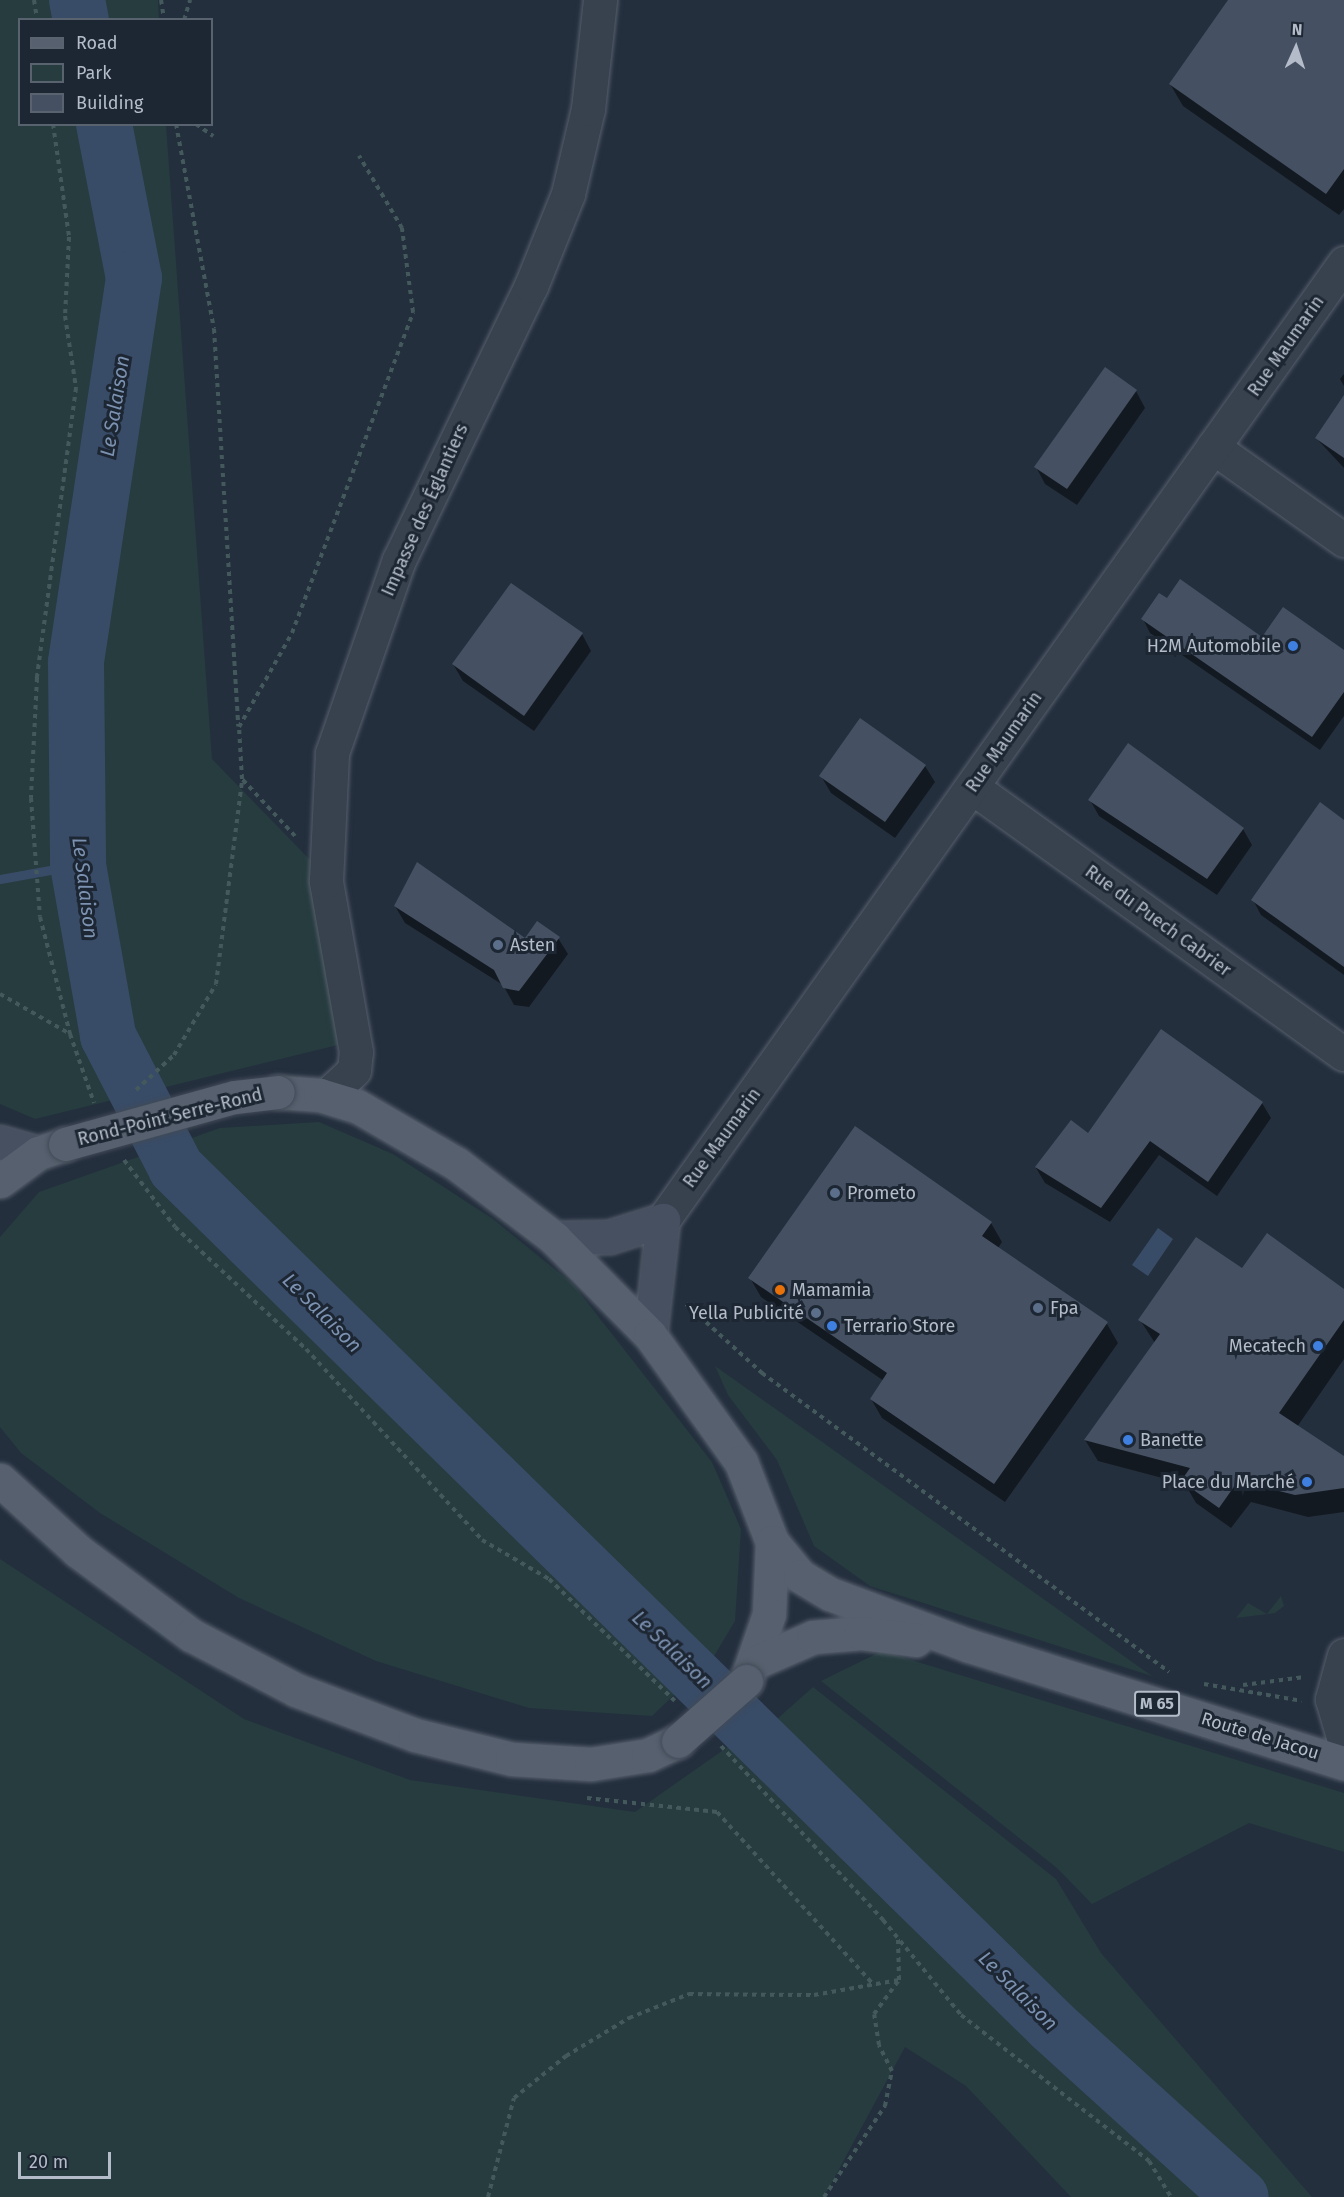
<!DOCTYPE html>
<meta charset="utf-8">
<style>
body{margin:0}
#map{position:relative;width:1344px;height:2197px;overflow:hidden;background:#242f3e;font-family:"Fira Sans",sans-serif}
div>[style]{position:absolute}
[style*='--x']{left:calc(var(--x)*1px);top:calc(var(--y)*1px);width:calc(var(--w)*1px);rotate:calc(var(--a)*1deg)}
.green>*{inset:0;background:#263c3f}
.water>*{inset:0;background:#394c67}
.shadow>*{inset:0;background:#0007}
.stream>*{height:9px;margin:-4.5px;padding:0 4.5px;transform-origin:4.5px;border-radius:4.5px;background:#394c67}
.river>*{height:56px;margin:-28px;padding:0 28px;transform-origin:28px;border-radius:28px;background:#394c67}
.building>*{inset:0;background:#455162}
.path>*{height:4px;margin-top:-2px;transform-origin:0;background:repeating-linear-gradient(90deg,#44595c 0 4.5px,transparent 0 9px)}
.roads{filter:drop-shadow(0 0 2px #565f6c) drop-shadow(0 0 2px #565f6c)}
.street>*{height:33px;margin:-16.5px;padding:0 16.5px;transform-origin:16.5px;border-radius:16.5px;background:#38414e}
.secondary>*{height:33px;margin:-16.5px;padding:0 16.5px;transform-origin:16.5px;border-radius:16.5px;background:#465061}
.primary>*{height:33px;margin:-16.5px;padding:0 16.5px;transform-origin:16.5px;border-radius:16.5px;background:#56606e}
.bridges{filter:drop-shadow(0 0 2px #414a57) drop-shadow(0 0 2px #414a57)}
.primary-bridge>*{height:33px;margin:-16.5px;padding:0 16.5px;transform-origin:16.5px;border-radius:16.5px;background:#56606e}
.dots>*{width:16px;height:16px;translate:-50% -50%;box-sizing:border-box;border:3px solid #1d2633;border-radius:50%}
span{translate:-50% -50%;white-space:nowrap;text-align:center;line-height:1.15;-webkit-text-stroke:6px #1d2633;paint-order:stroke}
.shield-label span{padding:2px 4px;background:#1d2633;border:2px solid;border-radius:4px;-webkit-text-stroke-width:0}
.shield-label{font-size:16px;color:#b4bcc9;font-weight:700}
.street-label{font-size:18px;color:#b4bcc9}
.poi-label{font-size:18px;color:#b4bcc9}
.right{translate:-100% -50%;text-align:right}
.left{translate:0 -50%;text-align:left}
.water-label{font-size:20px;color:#7c92b1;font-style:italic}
.legend{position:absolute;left:18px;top:18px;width:195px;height:108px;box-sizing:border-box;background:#1d2633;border:2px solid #59626f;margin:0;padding:8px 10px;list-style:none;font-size:18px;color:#b4bcc9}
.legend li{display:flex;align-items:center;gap:12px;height:30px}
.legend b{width:30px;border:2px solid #59626f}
.north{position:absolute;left:1266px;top:18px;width:60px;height:60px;-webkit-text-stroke:4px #1d2633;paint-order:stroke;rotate:3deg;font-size:16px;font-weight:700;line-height:24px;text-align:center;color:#b4bcc9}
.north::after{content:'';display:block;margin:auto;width:21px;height:27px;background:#b4bcc9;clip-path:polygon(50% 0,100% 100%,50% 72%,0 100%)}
.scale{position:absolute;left:18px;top:2152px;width:93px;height:27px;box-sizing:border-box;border:3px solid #b4bcc9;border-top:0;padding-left:8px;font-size:18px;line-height:21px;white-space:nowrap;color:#b4bcc9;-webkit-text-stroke:4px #1d2633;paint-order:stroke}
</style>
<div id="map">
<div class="green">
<i style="clip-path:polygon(0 0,158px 0,159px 19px,20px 20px,20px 124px,166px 125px,212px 759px,318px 868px,346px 1043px,35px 1119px,0 1104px)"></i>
<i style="clip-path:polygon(319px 1122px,393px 1154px,493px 1219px,573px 1284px,712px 1462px,741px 1529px,735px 1621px,713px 1658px,652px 1716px,529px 1708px,376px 1661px,239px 1598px,100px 1513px,21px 1453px,0 1427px,0 1237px,39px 1192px,220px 1128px)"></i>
<i style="clip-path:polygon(715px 1366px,1152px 1676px,870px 1586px,814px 1546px,777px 1460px,728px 1395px)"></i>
<i style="clip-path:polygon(0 1559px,244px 1719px,410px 1780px,635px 1812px,729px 1746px,738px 1754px,813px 1687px,1056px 1879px,1101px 1953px,1312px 2197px,1071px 2197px,966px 2086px,905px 2047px,824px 2197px,0 2197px)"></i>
<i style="clip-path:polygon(1281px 1596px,1284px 1606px,1275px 1613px,1236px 1618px,1248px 1603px,1267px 1614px)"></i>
<i style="clip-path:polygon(882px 1651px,1344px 1793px,1344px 1852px,1249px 1823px,1092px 1904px,1057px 1868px,821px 1681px)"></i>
</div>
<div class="water">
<i style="clip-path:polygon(1158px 1228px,1173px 1239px,1148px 1276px,1132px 1265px)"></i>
</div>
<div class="shadow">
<i style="clip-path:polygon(1230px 0,1344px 0,1344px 209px,1339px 215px,1183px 106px,1170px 84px)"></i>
<i style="clip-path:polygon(1344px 374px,1344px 386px,1340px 379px)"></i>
<i style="clip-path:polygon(1136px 391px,1145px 408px,1077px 505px,1045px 484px,1036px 467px)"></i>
<i style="clip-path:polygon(1344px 399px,1344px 468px,1316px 438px)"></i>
<i style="clip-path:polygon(1143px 619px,1344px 652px,1344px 716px,1320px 750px,1150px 633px)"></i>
<i style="clip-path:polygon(582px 634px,591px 651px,534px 731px,463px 681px,453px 664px)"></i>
<i style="clip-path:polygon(925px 766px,935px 782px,895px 838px,831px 793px,821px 776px)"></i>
<i style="clip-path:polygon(1090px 800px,1243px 829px,1252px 845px,1217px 895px,1099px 816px)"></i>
<i style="clip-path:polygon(1344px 822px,1344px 975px,1261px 915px,1253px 900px)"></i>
<i style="clip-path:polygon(395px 906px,525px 940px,558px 938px,568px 954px,529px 1007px,514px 1005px,503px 985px,405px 923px)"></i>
<i style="clip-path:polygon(1262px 1103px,1271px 1118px,1217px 1196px,1159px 1155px,1110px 1222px,1045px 1183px,1036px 1168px,1088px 1135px)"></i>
<i style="clip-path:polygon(991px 1223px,1002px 1242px,998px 1248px,1107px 1324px,1118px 1343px,1005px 1502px,882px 1418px,871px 1399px,884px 1381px,761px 1297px,750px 1278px)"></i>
<i style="clip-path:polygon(1242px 1270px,1344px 1291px,1344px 1359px,1297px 1427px,1344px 1458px,1344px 1512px,1308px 1517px,1251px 1502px,1231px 1528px,1196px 1503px,1185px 1484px,1098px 1461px,1085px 1440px,1155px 1343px,1140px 1320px)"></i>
</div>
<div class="stream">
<i style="--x:0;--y:879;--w:79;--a:-10.2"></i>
</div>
<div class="river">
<i style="--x:77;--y:0;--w:20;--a:79"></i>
<i style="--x:104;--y:124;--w:157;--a:79"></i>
<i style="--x:134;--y:278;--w:389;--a:98.6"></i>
<i style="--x:76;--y:663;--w:202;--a:89.4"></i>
<i style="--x:78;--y:865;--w:174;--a:80"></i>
<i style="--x:108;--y:1036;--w:148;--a:62.7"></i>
<i style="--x:176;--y:1168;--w:1225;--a:44.4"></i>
<i style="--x:1051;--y:2025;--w:256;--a:42.2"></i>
</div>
<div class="building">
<i style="clip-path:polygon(1228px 0,1344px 0,1344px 169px,1326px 194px,1169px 84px)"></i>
<i style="clip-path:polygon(1105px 367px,1137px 390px,1067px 489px,1034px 467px)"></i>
<i style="clip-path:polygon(1344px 395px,1344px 458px,1315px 438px)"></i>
<i style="clip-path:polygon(1180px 579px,1262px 637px,1283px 607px,1344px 650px,1344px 692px,1312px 737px,1141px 619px,1159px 593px,1167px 598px)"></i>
<i style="clip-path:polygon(511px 583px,583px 633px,524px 716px,452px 664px)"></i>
<i style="clip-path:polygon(860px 718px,926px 765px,885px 822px,819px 776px)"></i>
<i style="clip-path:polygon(1128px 743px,1244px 828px,1207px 879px,1088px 800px)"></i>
<i style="clip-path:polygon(1320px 802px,1344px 820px,1344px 967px,1251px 900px)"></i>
<i style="clip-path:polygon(417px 862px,525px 938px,537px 921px,560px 937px,519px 991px,503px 988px,494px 970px,394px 906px)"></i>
<i style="clip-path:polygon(1161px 1029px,1263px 1102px,1208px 1182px,1150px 1141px,1101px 1208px,1035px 1167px,1071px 1120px,1088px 1133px)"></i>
<i style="clip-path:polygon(855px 1126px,992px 1222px,982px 1236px,1108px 1322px,994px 1484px,870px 1399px,887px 1373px,748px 1278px)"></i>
<i style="clip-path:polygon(1267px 1233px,1344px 1289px,1344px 1320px,1279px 1413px,1344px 1456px,1344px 1488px,1295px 1495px,1238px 1481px,1219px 1508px,1181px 1481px,1190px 1468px,1084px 1440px,1160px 1334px,1138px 1320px,1196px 1237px,1242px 1268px)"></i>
</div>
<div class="path">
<i style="--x:34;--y:0;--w:20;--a:81"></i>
<i style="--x:161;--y:0;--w:20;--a:81"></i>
<i style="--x:184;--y:20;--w:21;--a:-73"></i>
<i style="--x:53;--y:124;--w:114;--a:81.9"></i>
<i style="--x:69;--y:237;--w:79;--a:92.9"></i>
<i style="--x:65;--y:316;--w:73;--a:81.3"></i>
<i style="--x:76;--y:388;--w:293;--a:97.7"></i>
<i style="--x:37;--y:678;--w:120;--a:92.9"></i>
<i style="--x:31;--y:798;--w:119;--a:85.7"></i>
<i style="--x:40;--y:917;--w:121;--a:75.6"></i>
<i style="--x:176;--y:124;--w:208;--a:79.5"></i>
<i style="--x:214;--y:329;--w:398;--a:86.5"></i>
<i style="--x:196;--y:124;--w:21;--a:35"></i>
<i style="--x:295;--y:836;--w:78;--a:-132.9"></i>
<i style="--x:242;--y:779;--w:52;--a:-93.3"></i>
<i style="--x:239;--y:727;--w:108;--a:-60.6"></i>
<i style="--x:292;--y:633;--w:343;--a:-69.3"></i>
<i style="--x:413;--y:312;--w:85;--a:-97.5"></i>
<i style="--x:402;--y:228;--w:84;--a:-120.8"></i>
<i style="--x:0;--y:994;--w:81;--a:29.7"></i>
<i style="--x:70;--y:1034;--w:73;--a:70.8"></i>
<i style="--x:136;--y:1090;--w:52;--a:-42.6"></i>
<i style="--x:174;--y:1055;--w:82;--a:-59.4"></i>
<i style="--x:216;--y:984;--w:206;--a:-82.7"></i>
<i style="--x:124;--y:1160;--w:84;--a:52.7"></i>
<i style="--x:175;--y:1227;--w:179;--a:43"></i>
<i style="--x:306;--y:1349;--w:260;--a:47.3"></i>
<i style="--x:482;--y:1540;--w:78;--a:30.2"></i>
<i style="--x:549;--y:1579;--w:175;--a:44.1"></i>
<i style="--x:686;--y:1304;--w:103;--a:42.2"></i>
<i style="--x:762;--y:1373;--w:505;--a:36.3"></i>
<i style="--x:1204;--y:1684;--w:99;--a:9.8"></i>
<i style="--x:1243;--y:1685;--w:62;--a:-7.5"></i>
<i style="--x:721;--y:1746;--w:238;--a:47"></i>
<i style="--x:883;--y:1920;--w:123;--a:50.6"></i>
<i style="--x:961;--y:2015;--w:238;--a:37.8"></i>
<i style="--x:1149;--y:2161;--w:42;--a:58.6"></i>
<i style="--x:587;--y:1798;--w:131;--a:6.1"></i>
<i style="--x:717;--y:1812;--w:234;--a:47.8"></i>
<i style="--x:488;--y:2197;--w:102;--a:-75.3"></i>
<i style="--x:514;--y:2098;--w:67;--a:-38.9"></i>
<i style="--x:566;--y:2056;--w:74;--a:-31.1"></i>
<i style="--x:629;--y:2018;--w:65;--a:-21.8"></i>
<i style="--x:689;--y:1994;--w:125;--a:0.5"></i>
<i style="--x:814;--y:1995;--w:86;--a:-10"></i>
<i style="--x:824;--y:2197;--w:110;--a:-56.2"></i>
<i style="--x:885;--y:2106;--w:36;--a:-79"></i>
<i style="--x:892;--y:2071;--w:29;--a:-117"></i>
<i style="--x:879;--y:2045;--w:31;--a:-99"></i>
<i style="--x:874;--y:2014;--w:42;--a:-53.7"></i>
<i style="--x:899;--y:1980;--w:41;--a:-91.4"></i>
</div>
<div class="roads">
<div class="street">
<i style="--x:1213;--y:447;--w:161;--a:35.4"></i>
<i style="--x:972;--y:787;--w:458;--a:35.7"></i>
<i style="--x:333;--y:1098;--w:10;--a:-79"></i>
<i style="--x:335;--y:1088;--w:26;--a:-43"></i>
<i style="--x:354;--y:1070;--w:18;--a:-84"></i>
<i style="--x:356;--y:1052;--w:174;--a:-100"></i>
<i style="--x:326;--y:881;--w:128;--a:-87.3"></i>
<i style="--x:332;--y:753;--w:204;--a:-70.9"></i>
<i style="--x:399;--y:560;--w:304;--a:-64.3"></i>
<i style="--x:531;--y:286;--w:99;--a:-68.1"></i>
<i style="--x:568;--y:194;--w:87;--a:-76.8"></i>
<i style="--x:588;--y:109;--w:110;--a:-83.7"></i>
<i style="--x:663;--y:1220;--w:1175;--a:-54.56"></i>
<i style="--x:1344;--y:1655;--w:46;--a:105.3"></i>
<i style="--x:1332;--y:1699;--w:43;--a:73.7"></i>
</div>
<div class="secondary">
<i style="--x:0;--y:1142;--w:40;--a:16"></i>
<i style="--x:554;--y:1238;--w:55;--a:-1"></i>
<i style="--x:609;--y:1237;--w:57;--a:-17.5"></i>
<i style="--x:663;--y:1220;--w:116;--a:96.4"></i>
</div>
<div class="primary">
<i style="--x:278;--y:1092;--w:42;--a:4.1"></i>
<i style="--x:320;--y:1095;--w:39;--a:17"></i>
<i style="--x:357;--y:1106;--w:116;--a:30.1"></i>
<i style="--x:457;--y:1164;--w:122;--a:37.3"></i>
<i style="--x:554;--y:1238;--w:136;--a:45.3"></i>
<i style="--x:650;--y:1335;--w:156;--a:54.4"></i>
<i style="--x:741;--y:1462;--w:86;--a:68.8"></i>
<i style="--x:772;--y:1542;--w:72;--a:92.4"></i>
<i style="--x:769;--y:1614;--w:71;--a:108.9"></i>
<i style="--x:0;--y:1181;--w:47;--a:-36.4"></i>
<i style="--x:38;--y:1153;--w:28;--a:-18"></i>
<i style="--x:0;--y:1480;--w:105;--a:42.3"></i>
<i style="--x:78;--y:1551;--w:141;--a:36.6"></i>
<i style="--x:191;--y:1635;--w:119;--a:27.6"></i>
<i style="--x:296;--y:1690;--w:127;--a:20.7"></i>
<i style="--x:415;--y:1735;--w:100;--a:13.9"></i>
<i style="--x:512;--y:1759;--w:79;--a:3.6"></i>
<i style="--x:591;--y:1764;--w:58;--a:-9"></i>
<i style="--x:648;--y:1755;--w:33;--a:-25"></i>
<i style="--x:772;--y:1542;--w:44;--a:50.5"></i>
<i style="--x:800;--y:1576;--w:35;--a:31"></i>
<i style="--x:830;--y:1594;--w:149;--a:20.4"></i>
<i style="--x:970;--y:1646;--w:392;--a:17.4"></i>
<i style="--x:756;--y:1662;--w:62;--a:-23.7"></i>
<i style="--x:813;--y:1637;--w:48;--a:-4.8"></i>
<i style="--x:861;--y:1633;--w:55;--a:7.3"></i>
</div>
</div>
<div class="bridges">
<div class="primary-bridge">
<i style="--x:65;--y:1144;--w:176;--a:-15.5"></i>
<i style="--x:235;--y:1097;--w:43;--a:-6.6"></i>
<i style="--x:678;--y:1741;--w:91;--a:-41.4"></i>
</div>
</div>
<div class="dots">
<i style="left:1293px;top:646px;background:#3f7fe0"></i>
<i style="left:498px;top:945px;background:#5c6f8a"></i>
<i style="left:835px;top:1193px;background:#5c6f8a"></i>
<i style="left:780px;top:1290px;background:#e8710a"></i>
<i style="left:1038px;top:1308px;background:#5c6f8a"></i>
<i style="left:816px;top:1313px;background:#5c6f8a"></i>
<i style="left:832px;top:1326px;background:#3f7fe0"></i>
<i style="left:1318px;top:1346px;background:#3f7fe0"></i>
<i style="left:1128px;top:1440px;background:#3f7fe0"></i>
<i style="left:1307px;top:1482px;background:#3f7fe0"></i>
</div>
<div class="shield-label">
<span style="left:1157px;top:1704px">M 65</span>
</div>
<div class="street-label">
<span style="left:1286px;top:346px;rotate:-55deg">Rue Maumarin</span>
<span style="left:425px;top:510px;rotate:-66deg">Impasse des Églantiers</span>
<span style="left:1004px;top:742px;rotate:-55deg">Rue Maumarin</span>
<span style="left:1158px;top:921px;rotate:36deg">Rue du Puech Cabrier</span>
<span style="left:170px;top:1117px;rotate:-14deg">Rond-Point Serre-Rond</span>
<span style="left:722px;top:1138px;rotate:-54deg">Rue Maumarin</span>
<span style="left:1260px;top:1736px;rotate:17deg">Route de Jacou</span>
</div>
<div class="poi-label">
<span class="right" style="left:1281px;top:646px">H2M Automobile</span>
<span class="left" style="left:510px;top:945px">Asten</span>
<span class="left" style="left:847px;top:1193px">Prometo</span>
<span class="left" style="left:792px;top:1290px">Mamamia</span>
<span class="left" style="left:1050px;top:1308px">Fpa</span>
<span class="right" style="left:804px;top:1313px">Yella Publicité</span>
<span class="left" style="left:844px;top:1326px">Terrario Store</span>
<span class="right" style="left:1306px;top:1346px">Mecatech</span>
<span class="left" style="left:1140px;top:1440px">Banette</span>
<span class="right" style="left:1295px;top:1482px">Place du Marché</span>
</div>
<div class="water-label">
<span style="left:115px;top:406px;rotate:-81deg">Le Salaison</span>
<span style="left:85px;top:888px;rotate:83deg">Le Salaison</span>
<span style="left:322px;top:1313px;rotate:45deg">Le Salaison</span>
<span style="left:672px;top:1650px;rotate:44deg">Le Salaison</span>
<span style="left:1018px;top:1991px;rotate:45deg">Le Salaison</span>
</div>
<ul class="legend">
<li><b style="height:8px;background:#56606e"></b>Road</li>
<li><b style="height:16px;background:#263c3f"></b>Park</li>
<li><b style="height:16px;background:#455162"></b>Building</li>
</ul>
<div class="north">N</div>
<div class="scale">20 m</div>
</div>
